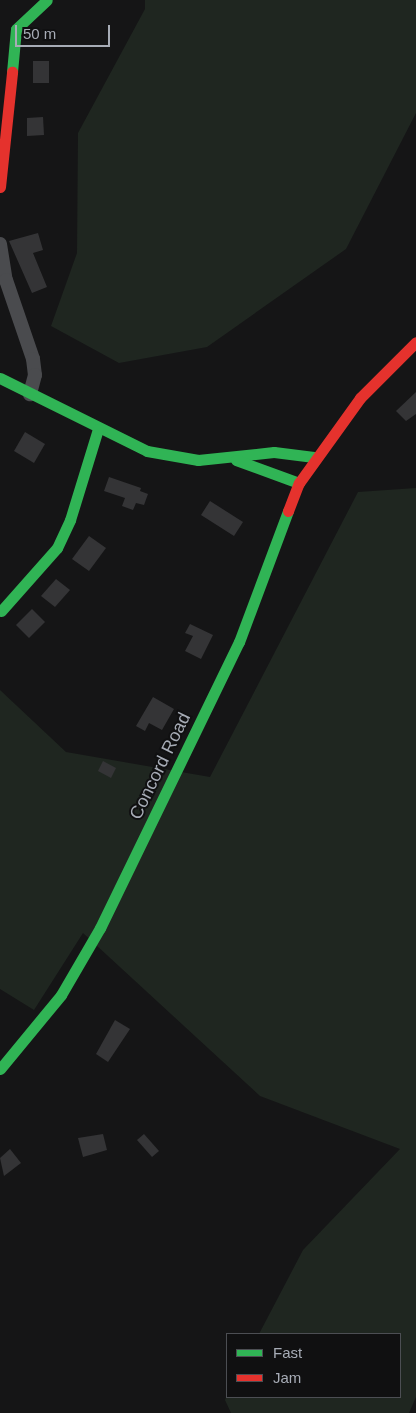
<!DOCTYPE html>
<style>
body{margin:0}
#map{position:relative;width:416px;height:1413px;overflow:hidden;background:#151516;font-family:Helvetica,sans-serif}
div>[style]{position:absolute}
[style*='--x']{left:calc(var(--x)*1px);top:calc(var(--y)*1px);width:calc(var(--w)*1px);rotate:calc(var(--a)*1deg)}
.green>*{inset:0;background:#1f2620}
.building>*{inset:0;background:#343436}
.street>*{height:14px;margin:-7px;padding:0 7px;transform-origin:7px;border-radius:7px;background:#4a4b4e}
.fast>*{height:11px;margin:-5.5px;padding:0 5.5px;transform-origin:5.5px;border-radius:5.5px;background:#30b455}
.jam>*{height:11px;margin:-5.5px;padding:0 5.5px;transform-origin:5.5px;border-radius:5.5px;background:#e5322d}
span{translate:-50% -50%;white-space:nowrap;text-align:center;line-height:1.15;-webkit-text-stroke:4px #101011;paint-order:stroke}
.street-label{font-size:18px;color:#a7acb6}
.legend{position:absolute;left:226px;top:1333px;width:175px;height:65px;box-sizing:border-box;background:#101011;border:1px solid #4c4e53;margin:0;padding:6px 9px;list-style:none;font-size:15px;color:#a7acb6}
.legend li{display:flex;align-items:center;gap:10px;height:25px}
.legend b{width:25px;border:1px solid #4c4e53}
.scale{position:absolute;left:15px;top:25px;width:95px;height:22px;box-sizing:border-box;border:2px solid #a7acb6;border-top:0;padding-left:6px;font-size:15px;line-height:18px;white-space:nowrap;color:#a7acb6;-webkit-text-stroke:4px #101011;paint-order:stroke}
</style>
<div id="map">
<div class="green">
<i style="clip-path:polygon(145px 0,416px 0,416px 113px,346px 249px,207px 347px,119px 363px,51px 326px,77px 253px,78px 133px,145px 9px)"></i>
<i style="clip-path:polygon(416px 488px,416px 1397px,409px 1413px,231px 1413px,225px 1400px,227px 1395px,400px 1397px,400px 1334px,259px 1334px,303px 1250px,400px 1149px,260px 1096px,83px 933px,34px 1010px,0 989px,0 690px,66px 752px,210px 777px,358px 492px)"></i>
</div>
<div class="building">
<i style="clip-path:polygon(33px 61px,49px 61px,49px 83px,33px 83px)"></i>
<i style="clip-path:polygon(43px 117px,44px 135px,27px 136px,27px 118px)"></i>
<i style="clip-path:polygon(38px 233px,43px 250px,33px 253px,47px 287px,32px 293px,9px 241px)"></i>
<i style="clip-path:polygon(416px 392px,416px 414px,406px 421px,396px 411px)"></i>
<i style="clip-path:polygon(25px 432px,45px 444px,34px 463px,14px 451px)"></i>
<i style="clip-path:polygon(109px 477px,141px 488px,140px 491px,148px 494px,144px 505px,136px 503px,133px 510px,122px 506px,125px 498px,104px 491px)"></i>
<i style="clip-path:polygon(210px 501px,243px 522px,234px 536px,201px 515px)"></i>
<i style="clip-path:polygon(89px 536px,106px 548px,89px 571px,72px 559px)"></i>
<i style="clip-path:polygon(56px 579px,70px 590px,55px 607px,41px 596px)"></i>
<i style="clip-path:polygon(32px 609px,45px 622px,29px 638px,16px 625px)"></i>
<i style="clip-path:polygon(190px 624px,213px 635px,201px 659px,185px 651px,193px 636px,185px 633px)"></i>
<i style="clip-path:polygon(153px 697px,174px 709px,162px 730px,149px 723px,145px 731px,136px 726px)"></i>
<i style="clip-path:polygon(103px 761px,116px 768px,111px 778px,98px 771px)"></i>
<i style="clip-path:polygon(115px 1020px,130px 1029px,108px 1062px,96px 1054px)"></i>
<i style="clip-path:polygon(103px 1134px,107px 1150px,83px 1157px,78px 1138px)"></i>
<i style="clip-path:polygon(144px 1134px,159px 1151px,152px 1157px,137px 1140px)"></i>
<i style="clip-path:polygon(10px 1149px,21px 1163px,4px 1176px,0 1158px)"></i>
</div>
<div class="street">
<i style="--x:0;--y:244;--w:36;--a:81"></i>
<i style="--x:6;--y:280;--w:83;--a:71.1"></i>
<i style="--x:33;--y:359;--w:16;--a:83"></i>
<i style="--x:35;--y:375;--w:20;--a:105"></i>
</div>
<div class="fast">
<i style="--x:12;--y:72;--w:43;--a:-84.7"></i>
<i style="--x:16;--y:29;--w:42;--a:-43.1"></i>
<i style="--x:0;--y:378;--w:164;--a:26.4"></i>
<i style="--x:147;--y:451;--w:52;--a:10"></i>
<i style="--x:198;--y:460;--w:76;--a:-6"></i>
<i style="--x:274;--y:452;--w:40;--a:7.1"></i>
<i style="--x:236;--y:460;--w:67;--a:20.1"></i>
<i style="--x:1;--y:611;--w:84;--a:-48.4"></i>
<i style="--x:57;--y:548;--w:31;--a:-65"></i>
<i style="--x:70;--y:520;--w:95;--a:-72.9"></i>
<i style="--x:0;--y:1069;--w:96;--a:-50.5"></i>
<i style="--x:61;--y:995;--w:78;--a:-59.8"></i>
<i style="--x:100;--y:928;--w:318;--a:-64.1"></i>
<i style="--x:239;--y:642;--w:140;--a:-69.5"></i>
</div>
<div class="jam">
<i style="--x:0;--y:187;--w:116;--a:-84"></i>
<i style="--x:288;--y:511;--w:30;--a:-69"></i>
<i style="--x:299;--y:483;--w:105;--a:-54.3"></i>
<i style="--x:360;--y:398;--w:79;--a:-45"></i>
</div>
<div class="street-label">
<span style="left:160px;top:766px;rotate:-64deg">Concord Road</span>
</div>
<ul class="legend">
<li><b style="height:6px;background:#30b455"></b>Fast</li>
<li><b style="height:6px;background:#e5322d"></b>Jam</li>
</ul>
<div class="scale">50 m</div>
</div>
